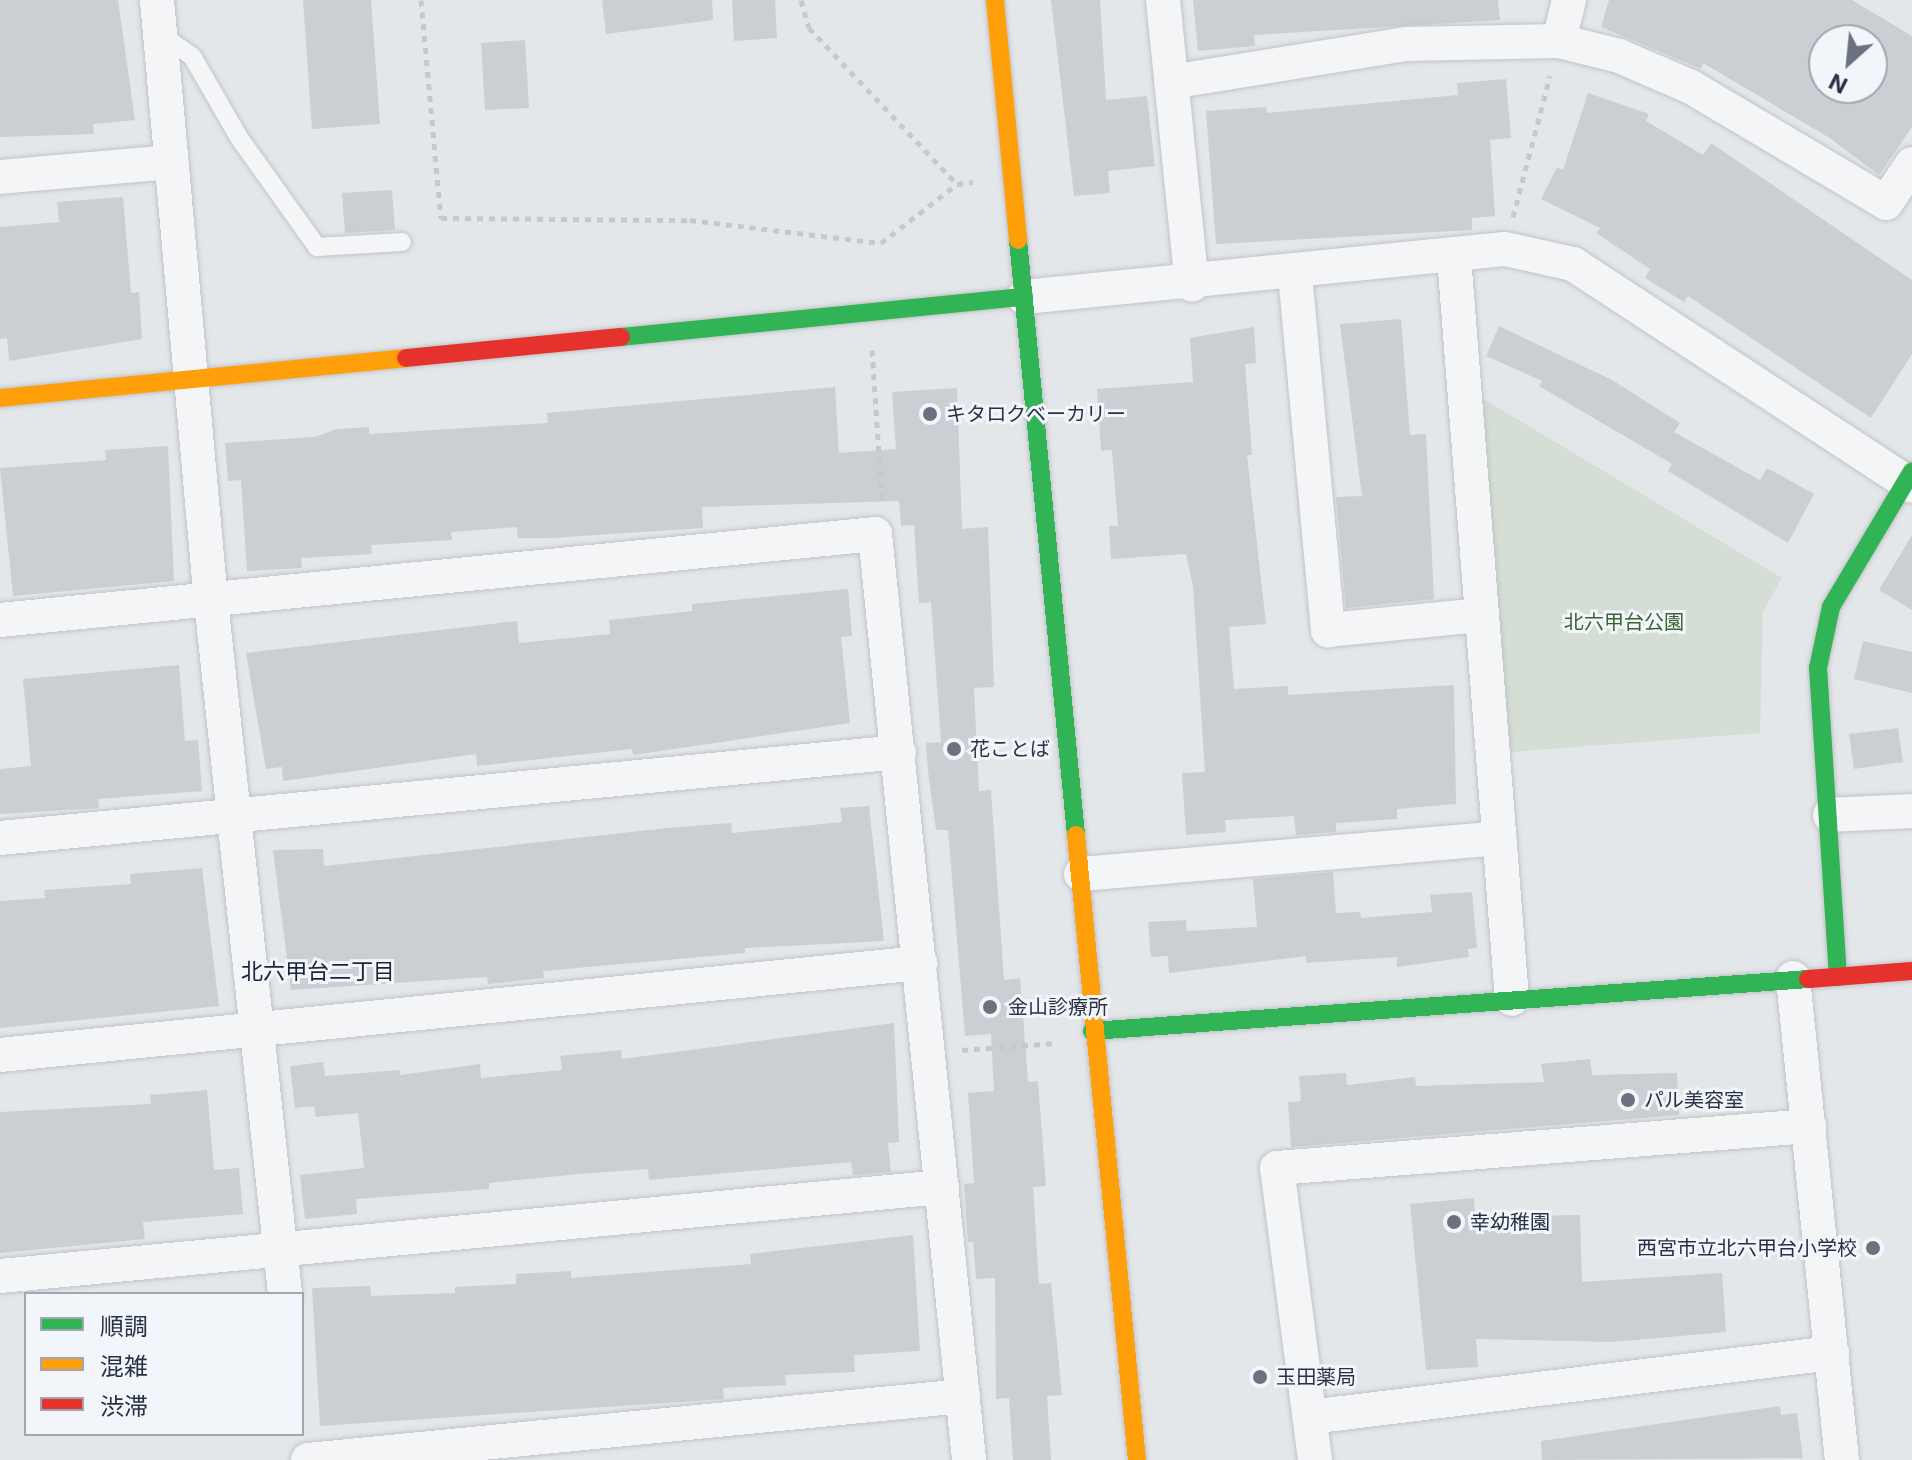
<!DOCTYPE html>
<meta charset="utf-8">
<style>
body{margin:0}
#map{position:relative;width:1912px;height:1460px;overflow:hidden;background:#e4e7ea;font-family:Inter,"Noto Sans JP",sans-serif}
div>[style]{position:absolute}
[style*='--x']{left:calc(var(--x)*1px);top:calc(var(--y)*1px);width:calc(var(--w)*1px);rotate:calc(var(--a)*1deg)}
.green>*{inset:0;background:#d4ded4}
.building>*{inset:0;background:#cbced2}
.path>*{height:5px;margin-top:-2.5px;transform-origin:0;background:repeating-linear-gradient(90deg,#c5c8cd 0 6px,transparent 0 12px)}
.roads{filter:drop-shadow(0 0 2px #c1c3c8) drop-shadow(0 0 2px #c1c3c8)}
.lane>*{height:18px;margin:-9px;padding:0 9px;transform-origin:9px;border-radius:9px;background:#f4f5f6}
.street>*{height:34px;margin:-17px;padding:0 17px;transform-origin:17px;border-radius:17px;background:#f4f5f6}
.fast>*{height:18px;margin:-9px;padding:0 9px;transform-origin:9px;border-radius:9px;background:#30b455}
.slow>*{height:18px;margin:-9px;padding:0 9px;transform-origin:9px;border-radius:9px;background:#ff9f0a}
.jam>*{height:18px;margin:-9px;padding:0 9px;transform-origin:9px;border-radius:9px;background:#e5322d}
.dots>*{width:22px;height:22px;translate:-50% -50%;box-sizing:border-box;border:4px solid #f2f5f9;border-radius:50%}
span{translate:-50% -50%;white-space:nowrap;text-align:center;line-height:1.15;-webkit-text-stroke:6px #f2f5f9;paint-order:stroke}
.poi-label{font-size:20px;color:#283246}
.left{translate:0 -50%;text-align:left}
.right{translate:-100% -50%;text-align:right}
.park-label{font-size:20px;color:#3a6433}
.neighbourhood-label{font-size:22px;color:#1a2337}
.legend{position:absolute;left:24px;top:1292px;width:280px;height:144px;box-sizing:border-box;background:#f2f5f9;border:2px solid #a1a7b1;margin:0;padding:10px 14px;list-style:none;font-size:24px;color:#283246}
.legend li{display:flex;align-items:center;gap:16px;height:40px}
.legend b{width:40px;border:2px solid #a1a7b1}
.north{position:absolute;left:1808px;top:24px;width:80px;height:80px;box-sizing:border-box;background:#f2f5f9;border:2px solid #a1a7b1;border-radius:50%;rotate:207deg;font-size:22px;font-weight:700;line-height:32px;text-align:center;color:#283246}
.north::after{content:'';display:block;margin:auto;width:28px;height:36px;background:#6a717f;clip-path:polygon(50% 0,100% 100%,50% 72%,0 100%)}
</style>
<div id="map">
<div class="green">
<i style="clip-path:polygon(1482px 398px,1782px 578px,1763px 612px,1760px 733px,1510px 752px)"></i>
</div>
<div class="building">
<i style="clip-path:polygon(0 0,118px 0,135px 120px,93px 124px,94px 134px,0 137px)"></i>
<i style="clip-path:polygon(303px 0,371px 0,380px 124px,312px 129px)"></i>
<i style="clip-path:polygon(602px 0,712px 0,713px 20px,606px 34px)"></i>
<i style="clip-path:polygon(732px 0,775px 0,777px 38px,734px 41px)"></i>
<i style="clip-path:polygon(1051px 0,1100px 0,1106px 100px,1147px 96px,1155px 166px,1108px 171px,1110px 193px,1074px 196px)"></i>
<i style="clip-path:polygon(1193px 0,1498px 0,1500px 20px,1254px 35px,1255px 46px,1198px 51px)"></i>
<i style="clip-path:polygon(evenodd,1609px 0,1852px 0,1912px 36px,1912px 127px,1879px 175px,1828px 137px,1703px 63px,1701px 69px,1601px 27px,1609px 0,1824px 40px,1872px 40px,1872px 88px,1824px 88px,1824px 40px)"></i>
<i style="clip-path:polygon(525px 40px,529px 108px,485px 110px,481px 43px)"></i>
<i style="clip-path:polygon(1506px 79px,1511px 138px,1490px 140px,1495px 216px,1472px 218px,1472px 230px,1216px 244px,1206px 111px,1266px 107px,1267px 113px,1458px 95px,1457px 83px)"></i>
<i style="clip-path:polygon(1588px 93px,1649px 114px,1646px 121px,1703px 155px,1711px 143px,1912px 280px,1912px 354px,1871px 418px,1688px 296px,1684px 302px,1645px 278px,1650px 269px,1596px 233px,1600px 228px,1541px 199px,1557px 167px,1563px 170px)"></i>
<i style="clip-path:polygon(392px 190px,395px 230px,345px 233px,342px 193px)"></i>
<i style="clip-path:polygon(123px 197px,131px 293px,139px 292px,142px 339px,9px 361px,7px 338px,0 339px,0 227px,59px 222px,57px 202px)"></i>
<i style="clip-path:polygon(1401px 319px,1410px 435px,1426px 434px,1434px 599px,1346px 608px,1336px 497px,1362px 496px,1340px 324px)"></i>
<i style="clip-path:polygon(1499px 326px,1612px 380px,1680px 423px,1674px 432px,1760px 480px,1767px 468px,1814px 494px,1788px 543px,1668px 471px,1672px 464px,1539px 386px,1542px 381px,1486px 356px)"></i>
<i style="clip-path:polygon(1254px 327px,1256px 363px,1245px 364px,1252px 455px,1247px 455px,1266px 624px,1229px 627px,1234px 689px,1288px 686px,1288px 695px,1454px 685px,1456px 804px,1397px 809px,1397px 819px,1336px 823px,1336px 832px,1296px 835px,1294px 816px,1225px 820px,1226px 832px,1186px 835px,1182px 773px,1205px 772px,1193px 587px,1186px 554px,1111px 559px,1109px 526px,1118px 526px,1112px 450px,1101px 451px,1097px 389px,1193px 382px,1190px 338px)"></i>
<i style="clip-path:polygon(835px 387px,839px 453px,896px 449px,892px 392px,957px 388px,962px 529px,988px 527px,994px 687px,974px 688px,979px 791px,991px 790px,1004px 980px,1020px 978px,1028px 1082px,1038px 1081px,1046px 1186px,1033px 1187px,1039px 1284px,1051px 1283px,1062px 1395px,1047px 1396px,1051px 1460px,1013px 1460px,1009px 1398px,996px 1399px,995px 1278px,976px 1279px,973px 1242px,968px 1242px,964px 1184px,974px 1183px,968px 1093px,994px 1091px,991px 1034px,965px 1036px,948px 830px,936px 830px,928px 771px,926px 743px,941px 742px,931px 602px,919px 603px,914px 525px,901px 526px,899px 501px,702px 507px,703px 528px,551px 538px,518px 538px,517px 527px,451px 532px,452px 540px,371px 545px,372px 554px,301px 558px,302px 568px,247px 571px,241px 480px,228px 481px,225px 443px,315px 437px,337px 429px,369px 427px,369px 434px,548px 423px,547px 413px)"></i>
<i style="clip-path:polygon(168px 446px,174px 581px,13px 596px,0 468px,106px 460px,105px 450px)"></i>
<i style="clip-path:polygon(1912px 535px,1912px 610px,1879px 590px)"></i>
<i style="clip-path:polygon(848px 589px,852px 636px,841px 637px,850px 723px,633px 755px,632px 749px,477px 766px,476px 754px,283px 781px,282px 767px,266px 769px,246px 653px,517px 621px,519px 643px,610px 634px,609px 620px,692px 611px,692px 604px)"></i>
<i style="clip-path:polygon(1863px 641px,1912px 652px,1912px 693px,1854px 679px)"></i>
<i style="clip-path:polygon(179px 665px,185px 741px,198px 740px,202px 791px,98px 799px,99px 808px,0 814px,0 769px,31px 766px,23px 679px)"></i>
<i style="clip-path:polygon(1898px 728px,1903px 762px,1854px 769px,1849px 734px)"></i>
<i style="clip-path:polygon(869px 806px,884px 941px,745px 948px,745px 953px,543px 971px,544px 978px,488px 984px,487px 977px,291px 990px,273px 850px,323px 849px,324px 866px,667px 828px,731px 823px,732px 833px,842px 822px,840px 808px)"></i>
<i style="clip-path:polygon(202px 868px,219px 1006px,0 1028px,0 901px,45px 898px,44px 890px,131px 884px,130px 874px)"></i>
<i style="clip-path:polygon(1333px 872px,1336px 913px,1360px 912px,1361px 918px,1432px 912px,1430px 895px,1472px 892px,1477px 948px,1468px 949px,1469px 957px,1397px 967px,1397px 957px,1306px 963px,1306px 956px,1169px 973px,1168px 956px,1151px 957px,1148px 922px,1186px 920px,1187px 931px,1257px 927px,1253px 879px)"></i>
<i style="clip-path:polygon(894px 1023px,899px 1142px,888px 1143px,891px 1172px,853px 1175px,851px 1162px,649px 1180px,648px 1169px,579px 1174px,489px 1183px,489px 1189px,356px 1199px,357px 1214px,305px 1219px,300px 1175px,364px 1168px,358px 1113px,316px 1117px,314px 1106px,295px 1108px,290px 1066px,323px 1062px,325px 1076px,400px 1070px,400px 1075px,480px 1064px,481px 1078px,562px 1070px,560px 1056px,621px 1050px,622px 1059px)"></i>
<i style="clip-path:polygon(1590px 1059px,1592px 1075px,1677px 1073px,1679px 1115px,1291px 1147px,1288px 1102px,1301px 1101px,1299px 1076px,1346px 1073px,1347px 1085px,1415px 1077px,1416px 1086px,1544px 1082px,1541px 1064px)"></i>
<i style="clip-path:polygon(207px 1090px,214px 1170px,239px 1168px,243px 1214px,143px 1222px,145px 1239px,0 1253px,0 1112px,151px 1104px,150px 1095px)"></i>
<i style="clip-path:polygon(1474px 1198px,1475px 1217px,1580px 1215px,1582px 1282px,1722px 1273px,1726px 1332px,1612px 1342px,1476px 1339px,1478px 1367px,1426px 1370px,1410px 1204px)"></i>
<i style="clip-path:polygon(913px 1235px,920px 1351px,854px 1355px,855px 1372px,785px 1375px,786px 1385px,723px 1388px,724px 1399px,320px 1426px,312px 1288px,370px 1286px,371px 1296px,455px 1293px,455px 1287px,516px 1284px,516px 1274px,571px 1271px,571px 1278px,751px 1264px,750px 1254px)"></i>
<i style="clip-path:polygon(1780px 1406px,1781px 1415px,1797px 1413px,1803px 1458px,1542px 1460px,1541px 1441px)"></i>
</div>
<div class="path">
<i style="--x:421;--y:0;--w:219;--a:84.8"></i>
<i style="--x:441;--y:218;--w:249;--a:0.5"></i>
<i style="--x:690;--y:220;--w:192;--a:6.9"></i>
<i style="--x:881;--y:243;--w:96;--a:-37.8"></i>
<i style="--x:801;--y:0;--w:29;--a:74"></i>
<i style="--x:809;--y:28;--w:215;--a:46.5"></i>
<i style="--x:957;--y:184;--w:16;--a:-7"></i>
<i style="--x:1513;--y:217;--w:146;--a:-75.3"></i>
<i style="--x:872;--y:350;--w:150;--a:86.2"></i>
<i style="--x:962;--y:1050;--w:94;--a:-4.3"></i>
</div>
<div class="roads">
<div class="lane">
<i style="--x:160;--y:34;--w:39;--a:35"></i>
<i style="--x:192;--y:56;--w:96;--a:60"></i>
<i style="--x:240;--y:139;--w:133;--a:54.5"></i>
<i style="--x:317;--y:247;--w:85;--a:-3.4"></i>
</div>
<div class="street">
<i style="--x:157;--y:0;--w:603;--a:84.87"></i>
<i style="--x:211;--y:601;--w:697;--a:83.9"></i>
<i style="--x:1163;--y:0;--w:286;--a:84.2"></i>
<i style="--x:1559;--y:41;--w:42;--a:-76.3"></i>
<i style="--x:1171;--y:82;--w:238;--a:-9.2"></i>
<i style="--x:1406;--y:44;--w:153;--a:-1.1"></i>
<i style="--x:1559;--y:41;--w:62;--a:14"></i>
<i style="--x:1619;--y:56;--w:78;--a:23.3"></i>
<i style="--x:1691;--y:87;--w:227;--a:30.7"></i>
<i style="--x:1886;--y:203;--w:47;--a:-56.3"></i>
<i style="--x:0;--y:177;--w:172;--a:-5"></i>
<i style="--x:1454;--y:257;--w:744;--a:85.53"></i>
<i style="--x:1295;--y:274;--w:358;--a:84.7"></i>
<i style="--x:1328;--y:630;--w:153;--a:-5.6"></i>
<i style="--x:1024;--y:297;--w:483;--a:-5.7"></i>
<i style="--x:1505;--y:249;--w:70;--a:12.4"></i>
<i style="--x:1573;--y:264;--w:405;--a:33.2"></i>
<i style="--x:0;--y:620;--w:879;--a:-5.61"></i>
<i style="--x:875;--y:534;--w:931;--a:84.2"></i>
<i style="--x:1830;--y:815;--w:82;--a:-2.8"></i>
<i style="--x:0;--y:838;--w:903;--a:-5.46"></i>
<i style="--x:1081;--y:874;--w:420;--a:-4.9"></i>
<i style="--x:1793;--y:978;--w:484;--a:84.2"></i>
<i style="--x:0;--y:1055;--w:925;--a:-5.71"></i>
<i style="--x:0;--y:1276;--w:946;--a:-5.4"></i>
<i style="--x:1310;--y:1417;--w:526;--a:-6.99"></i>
<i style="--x:308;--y:1460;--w:658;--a:-5.58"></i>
<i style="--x:1315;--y:1460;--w:294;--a:-97.4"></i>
<i style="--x:1277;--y:1168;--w:534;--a:-4.51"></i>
</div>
<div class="fast">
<i style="--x:1018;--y:240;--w:598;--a:84.43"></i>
<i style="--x:621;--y:337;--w:405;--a:-5.7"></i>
<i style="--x:1838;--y:977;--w:310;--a:-93.7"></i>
<i style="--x:1818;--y:668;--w:62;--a:-78"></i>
<i style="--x:1831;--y:607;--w:158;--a:-59.2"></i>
<i style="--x:1092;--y:1031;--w:718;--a:-4.15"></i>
</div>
<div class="slow">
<i style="--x:995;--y:0;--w:241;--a:84.5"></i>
<i style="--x:0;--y:398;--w:408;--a:-5.6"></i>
<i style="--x:1076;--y:835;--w:628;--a:84.43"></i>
</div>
<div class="jam">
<i style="--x:406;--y:358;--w:216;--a:-5.6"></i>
<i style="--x:1808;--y:979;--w:104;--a:-4.4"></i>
</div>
</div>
<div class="dots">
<i style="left:930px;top:414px;background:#6a717f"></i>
<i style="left:954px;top:749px;background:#6a717f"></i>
<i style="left:990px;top:1007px;background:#6a717f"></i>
<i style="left:1628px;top:1100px;background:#6a717f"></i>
<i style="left:1454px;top:1222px;background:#6a717f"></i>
<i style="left:1873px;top:1248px;background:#6a717f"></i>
<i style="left:1260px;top:1377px;background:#6a717f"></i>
</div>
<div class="poi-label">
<span class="left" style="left:946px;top:414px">キタロクベーカリー</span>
<span class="left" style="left:970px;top:749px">花ことば</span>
<span class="left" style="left:1008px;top:1007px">金山診療所</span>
<span class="left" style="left:1644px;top:1100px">パル美容室</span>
<span class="left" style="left:1470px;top:1222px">幸幼稚園</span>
<span class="right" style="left:1857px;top:1248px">西宮市立北六甲台小学校</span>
<span class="left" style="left:1276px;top:1377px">玉田薬局</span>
</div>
<div class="park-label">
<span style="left:1624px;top:622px">北六甲台公園</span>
</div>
<div class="neighbourhood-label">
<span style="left:318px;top:972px">北六甲台二丁目</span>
</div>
<ul class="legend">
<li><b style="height:10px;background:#30b455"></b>順調</li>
<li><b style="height:10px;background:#ff9f0a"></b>混雑</li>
<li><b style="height:10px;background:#e5322d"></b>渋滞</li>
</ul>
<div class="north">N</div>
</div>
